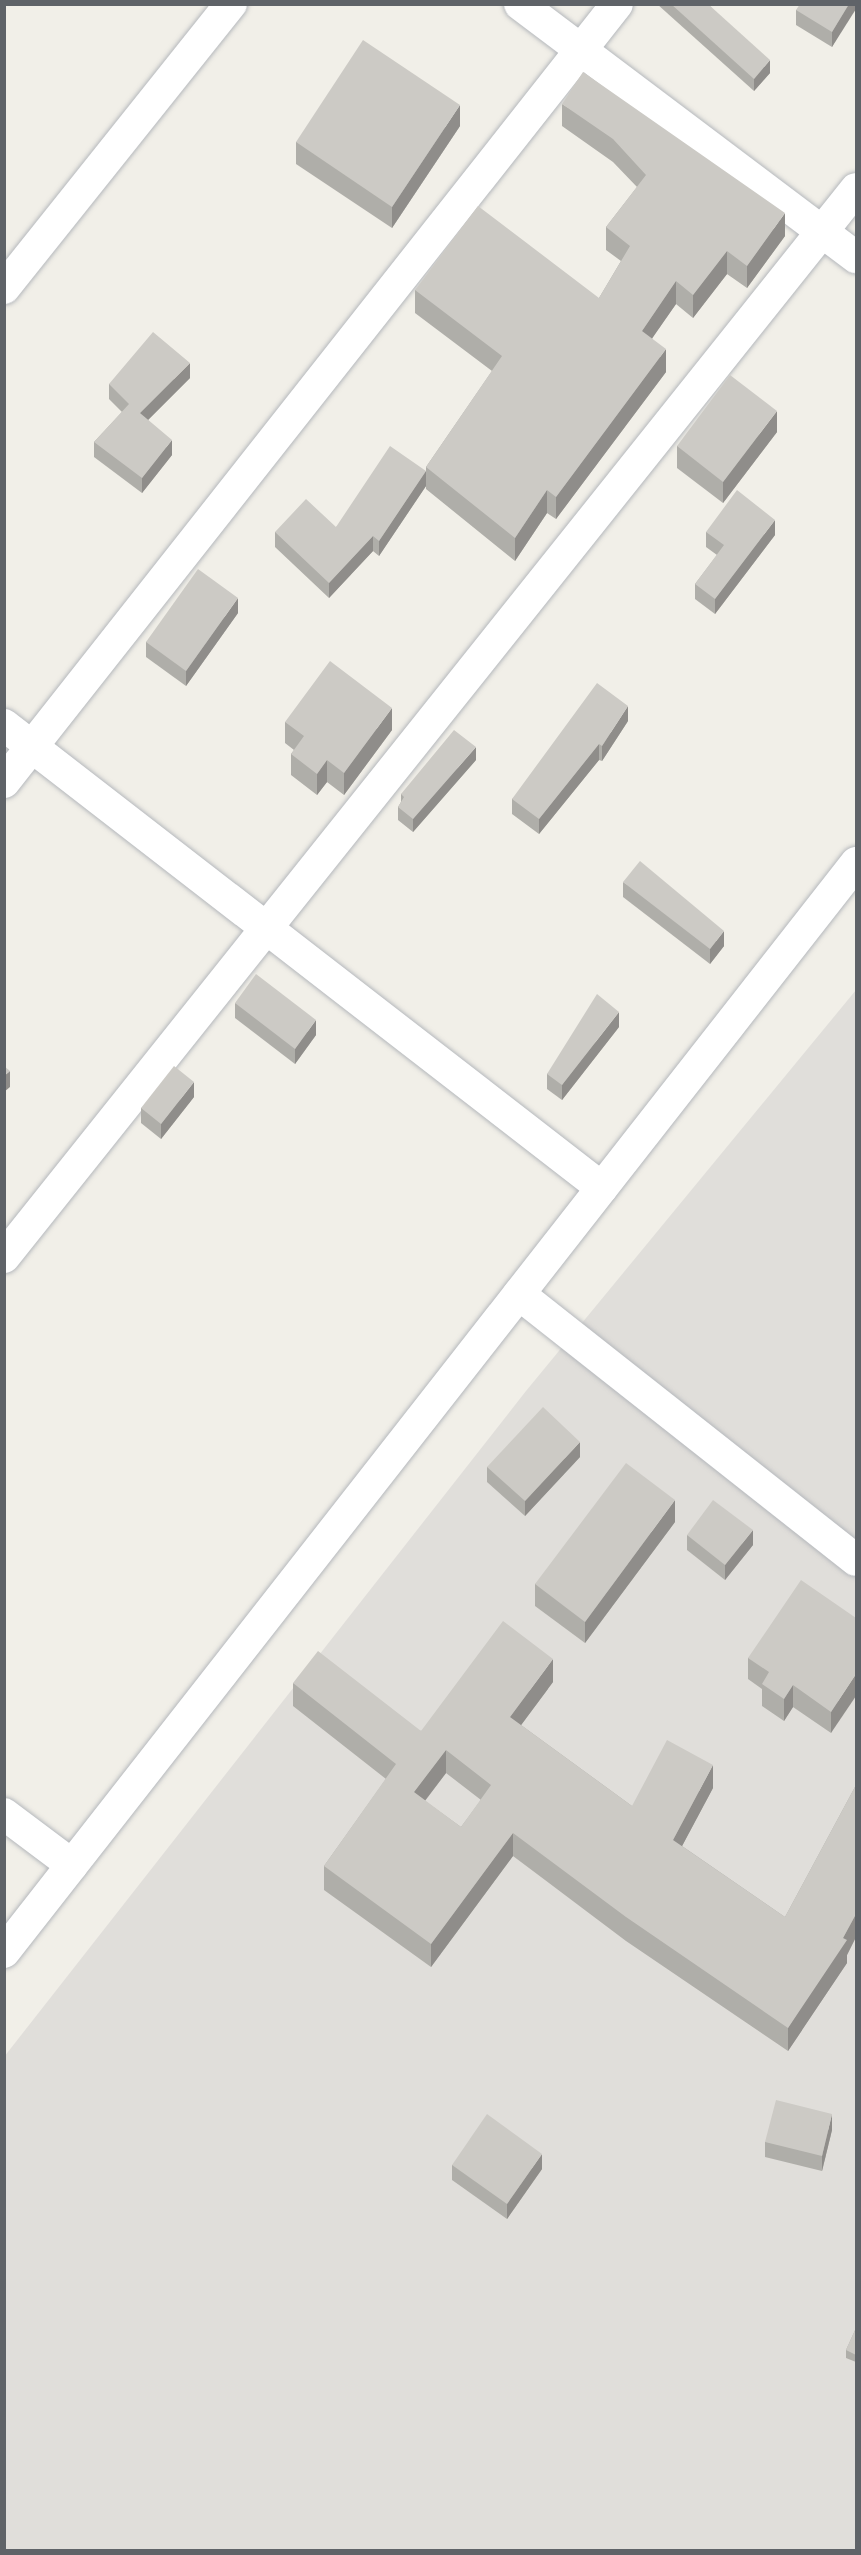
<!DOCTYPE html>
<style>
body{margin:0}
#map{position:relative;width:861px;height:2555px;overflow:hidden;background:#f1efe8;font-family:Lato,sans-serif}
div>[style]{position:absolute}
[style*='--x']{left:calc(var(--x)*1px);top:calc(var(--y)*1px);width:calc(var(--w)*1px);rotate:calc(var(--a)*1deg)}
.industrial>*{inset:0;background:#e0deda}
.roads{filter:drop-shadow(0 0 2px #b5b8bc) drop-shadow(0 0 2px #b5b8bc)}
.minor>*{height:32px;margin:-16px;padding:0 16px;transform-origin:16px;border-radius:16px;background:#fff}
.wall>*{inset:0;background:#afaea9}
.shaded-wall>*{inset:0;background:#8f8d8a}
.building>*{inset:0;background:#cccac5}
span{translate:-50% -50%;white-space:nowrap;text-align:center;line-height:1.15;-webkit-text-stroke:6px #fff;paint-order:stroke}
.frame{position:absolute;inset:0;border:6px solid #5f6368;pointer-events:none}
</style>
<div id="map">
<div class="industrial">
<i style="clip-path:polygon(856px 990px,856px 2550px,5px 2550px,4px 2057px,526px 1391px)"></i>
</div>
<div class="roads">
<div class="minor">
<i style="--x:520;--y:4;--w:421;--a:37"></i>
<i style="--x:4;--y:288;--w:364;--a:-51.4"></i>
<i style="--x:4;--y:725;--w:756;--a:37.75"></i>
<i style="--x:4;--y:782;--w:990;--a:-51.76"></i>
<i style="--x:4;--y:1257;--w:1366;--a:-51.42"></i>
<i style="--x:519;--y:1294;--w:429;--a:38.3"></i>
<i style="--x:4;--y:1814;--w:85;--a:36.9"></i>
<i style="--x:4;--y:1952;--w:1383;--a:-51.96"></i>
</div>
</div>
<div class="wall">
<i style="clip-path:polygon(657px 4px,708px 4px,770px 73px,754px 91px)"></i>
<i style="clip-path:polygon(856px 4px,832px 47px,796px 25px,796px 10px)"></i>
<i style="clip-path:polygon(562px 104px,785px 236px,747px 288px,727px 274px,693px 318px,676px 304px,652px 338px,666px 372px,556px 519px,547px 513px,515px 561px,426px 489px,426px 486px,379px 556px,373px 551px,329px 598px,275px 547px,275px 532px,336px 527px,426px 471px,426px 467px,492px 371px,415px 313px,415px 290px,599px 298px,621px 261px,606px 250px,606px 227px,637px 187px,613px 162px,562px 126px)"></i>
<i style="clip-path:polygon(460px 126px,392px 228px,296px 164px,296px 142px)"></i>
<i style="clip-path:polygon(190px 378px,148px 420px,172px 455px,142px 493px,94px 457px,94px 442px,122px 412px,109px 399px,109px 384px)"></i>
<i style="clip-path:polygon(777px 432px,723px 503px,677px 468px,677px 446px)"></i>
<i style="clip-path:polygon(706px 532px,775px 535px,715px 614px,695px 599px,695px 584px,717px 555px,706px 547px)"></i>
<i style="clip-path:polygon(238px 613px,186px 686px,146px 657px,146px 642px)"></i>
<i style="clip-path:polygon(628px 721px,602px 761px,599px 760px,539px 834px,512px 814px,512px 799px)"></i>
<i style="clip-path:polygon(285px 722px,392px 730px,344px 795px,327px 782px,317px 795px,291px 775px,291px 754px,294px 750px,285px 743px)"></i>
<i style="clip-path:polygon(476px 760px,413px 832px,398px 820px,398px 807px,401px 802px,401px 794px)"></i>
<i style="clip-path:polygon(623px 882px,724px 946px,710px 964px,623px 897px)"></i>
<i style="clip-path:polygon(235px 1003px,316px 1035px,295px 1064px,235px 1018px)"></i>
<i style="clip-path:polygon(619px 1027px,562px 1100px,547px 1089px,547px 1074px)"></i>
<i style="clip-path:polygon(194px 1097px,161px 1139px,141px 1123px,141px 1108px)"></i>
<i style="clip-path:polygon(580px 1457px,525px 1516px,487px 1482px,487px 1467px)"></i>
<i style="clip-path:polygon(675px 1522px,585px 1643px,535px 1606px,535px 1584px)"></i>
<i style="clip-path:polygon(687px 1535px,753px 1545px,725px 1580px,687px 1550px)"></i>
<i style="clip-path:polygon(856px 1618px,831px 1733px,793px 1707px,784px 1721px,762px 1706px,762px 1689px,748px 1679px,748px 1658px)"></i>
<i style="clip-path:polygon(evenodd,553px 1682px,521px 1725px,632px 1806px,713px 1788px,682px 1846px,785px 1917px,856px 1785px,856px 1937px,847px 1955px,847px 1963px,788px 2051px,626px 1941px,513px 1856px,431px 1967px,324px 1890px,324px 1866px,386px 1779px,293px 1706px,293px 1683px,421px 1731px,553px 1682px,446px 1773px,481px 1800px,461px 1827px,425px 1801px,446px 1773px)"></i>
<i style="clip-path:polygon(832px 2130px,822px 2171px,765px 2157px,765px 2142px)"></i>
<i style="clip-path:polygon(452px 2165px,542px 2169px,507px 2219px,452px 2180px)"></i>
<i style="clip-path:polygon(856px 2328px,856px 2362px,846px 2358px,846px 2350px)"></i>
</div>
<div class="shaded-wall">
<i style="clip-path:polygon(849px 4px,856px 4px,856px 9px,832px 47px,832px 32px)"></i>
<i style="clip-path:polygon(770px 60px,770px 73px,754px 91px,754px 79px)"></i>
<i style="clip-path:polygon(460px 105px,460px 126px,392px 228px,392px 207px)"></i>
<i style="clip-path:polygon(785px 213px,785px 236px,747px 288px,747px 266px)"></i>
<i style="clip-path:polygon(727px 251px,727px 274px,693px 318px,693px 295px)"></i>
<i style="clip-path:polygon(676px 281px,676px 304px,642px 353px,642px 331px)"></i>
<i style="clip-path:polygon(666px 349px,666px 372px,556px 519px,556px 497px)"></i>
<i style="clip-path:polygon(190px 363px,190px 378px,140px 428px,140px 413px)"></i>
<i style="clip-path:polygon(777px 411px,777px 432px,723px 503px,723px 482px)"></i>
<i style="clip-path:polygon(172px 440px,172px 455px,142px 493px,142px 478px)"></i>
<i style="clip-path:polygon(426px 471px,426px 486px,379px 556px,379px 541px)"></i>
<i style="clip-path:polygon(547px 490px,547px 513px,515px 561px,515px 538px)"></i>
<i style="clip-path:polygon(775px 520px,775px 535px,715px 614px,715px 599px)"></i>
<i style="clip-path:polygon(373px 536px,373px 551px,329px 598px,329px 583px)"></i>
<i style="clip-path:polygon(238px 598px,238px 613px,186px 686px,186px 671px)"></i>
<i style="clip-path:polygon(628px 706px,628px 721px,602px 761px,602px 746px)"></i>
<i style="clip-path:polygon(392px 708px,392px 730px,344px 795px,344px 773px)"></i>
<i style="clip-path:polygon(599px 744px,599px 760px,539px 834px,539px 819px)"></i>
<i style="clip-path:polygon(476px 747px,476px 760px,413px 832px,413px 819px)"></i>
<i style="clip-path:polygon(327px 760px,327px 782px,317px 795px,317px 774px)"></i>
<i style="clip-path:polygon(724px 931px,724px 946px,710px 964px,710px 949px)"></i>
<i style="clip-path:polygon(619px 1012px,619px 1027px,562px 1100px,562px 1085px)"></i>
<i style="clip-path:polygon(316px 1020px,316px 1035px,295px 1064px,295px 1049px)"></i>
<i style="clip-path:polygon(10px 1071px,10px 1087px,4px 1092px,4px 1076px)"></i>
<i style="clip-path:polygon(194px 1082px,194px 1097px,161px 1139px,161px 1124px)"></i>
<i style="clip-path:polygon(580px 1442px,580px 1457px,525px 1516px,525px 1501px)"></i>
<i style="clip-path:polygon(675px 1500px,675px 1522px,585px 1643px,585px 1622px)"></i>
<i style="clip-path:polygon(753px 1530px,753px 1545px,725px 1580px,725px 1565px)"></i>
<i style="clip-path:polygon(553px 1659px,553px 1682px,510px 1740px,510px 1717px)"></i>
<i style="clip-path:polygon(856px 1674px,856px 1696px,831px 1733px,831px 1712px)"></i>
<i style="clip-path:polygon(793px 1685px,793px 1707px,784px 1721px,784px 1699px)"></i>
<i style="clip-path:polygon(446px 1750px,446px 1773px,414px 1815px,414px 1792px)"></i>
<i style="clip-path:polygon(713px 1765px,713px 1788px,673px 1863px,673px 1840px)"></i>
<i style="clip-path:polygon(513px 1833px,513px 1856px,431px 1967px,431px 1944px)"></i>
<i style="clip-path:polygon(856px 1914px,856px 1937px,847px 1955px,847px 1963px,788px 2051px,788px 2028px,843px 1938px)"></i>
<i style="clip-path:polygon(832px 2114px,832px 2130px,822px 2171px,822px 2156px)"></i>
<i style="clip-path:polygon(542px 2154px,542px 2169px,507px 2219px,507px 2204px)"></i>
</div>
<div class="building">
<i style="clip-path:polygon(671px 4px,708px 4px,770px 60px,754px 79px)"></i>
<i style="clip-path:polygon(800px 4px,849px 4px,832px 32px,796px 10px)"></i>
<i style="clip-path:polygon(363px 40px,460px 105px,392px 207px,296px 142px)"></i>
<i style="clip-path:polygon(583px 72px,785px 213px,747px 266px,727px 251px,693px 295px,676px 281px,642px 331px,666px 349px,556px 497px,547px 490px,515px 538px,426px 467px,502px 356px,415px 290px,478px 206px,599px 298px,630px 246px,606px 227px,646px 175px,613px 139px,562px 104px)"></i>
<i style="clip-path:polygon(153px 332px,190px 363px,140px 413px,172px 440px,142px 478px,94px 442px,129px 404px,109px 384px)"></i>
<i style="clip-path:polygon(730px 375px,777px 411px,723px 482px,677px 446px)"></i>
<i style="clip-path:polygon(390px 446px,426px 471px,379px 541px,373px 536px,329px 583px,275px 532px,306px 499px,336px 527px)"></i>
<i style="clip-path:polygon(737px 490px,775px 520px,715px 599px,695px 584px,724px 545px,706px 532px)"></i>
<i style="clip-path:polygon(198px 569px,238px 598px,186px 671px,146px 642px)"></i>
<i style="clip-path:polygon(330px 661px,392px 708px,344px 773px,327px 760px,317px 774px,291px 754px,304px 736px,285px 722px)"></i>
<i style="clip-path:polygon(597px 683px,628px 706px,602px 746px,599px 744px,539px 819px,512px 799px)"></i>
<i style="clip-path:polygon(454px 730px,476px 747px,413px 819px,398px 807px,404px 797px,401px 794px)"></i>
<i style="clip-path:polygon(640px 861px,724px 931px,710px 949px,623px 882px)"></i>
<i style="clip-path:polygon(256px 974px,316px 1020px,295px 1049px,235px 1003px)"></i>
<i style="clip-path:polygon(597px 994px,619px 1012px,562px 1085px,547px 1074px)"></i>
<i style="clip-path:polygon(4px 1066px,10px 1071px,4px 1076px)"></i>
<i style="clip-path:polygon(174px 1066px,194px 1082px,161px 1124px,141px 1108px)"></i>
<i style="clip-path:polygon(543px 1407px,580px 1442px,525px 1501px,487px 1467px)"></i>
<i style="clip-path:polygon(626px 1463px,675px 1500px,585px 1622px,535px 1584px)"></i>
<i style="clip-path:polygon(713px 1500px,753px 1530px,725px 1565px,687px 1535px)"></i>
<i style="clip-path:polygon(801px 1580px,856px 1618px,856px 1674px,831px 1712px,793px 1685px,784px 1699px,762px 1684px,769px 1672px,748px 1658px)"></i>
<i style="clip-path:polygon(evenodd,503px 1621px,553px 1659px,510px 1717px,632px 1806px,667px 1740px,713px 1765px,673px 1840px,785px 1917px,856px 1785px,856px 1914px,843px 1938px,847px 1940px,788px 2028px,626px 1917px,513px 1833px,431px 1944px,324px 1866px,396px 1764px,293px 1683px,318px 1651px,421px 1731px,503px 1621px,446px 1750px,491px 1785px,461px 1827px,414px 1792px,446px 1750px)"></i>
<i style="clip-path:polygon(776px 2100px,832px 2114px,822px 2156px,765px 2142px)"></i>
<i style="clip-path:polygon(487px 2114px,542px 2154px,507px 2204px,452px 2165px)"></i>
<i style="clip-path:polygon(856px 2328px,856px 2355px,846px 2350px)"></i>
</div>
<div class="frame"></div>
</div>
